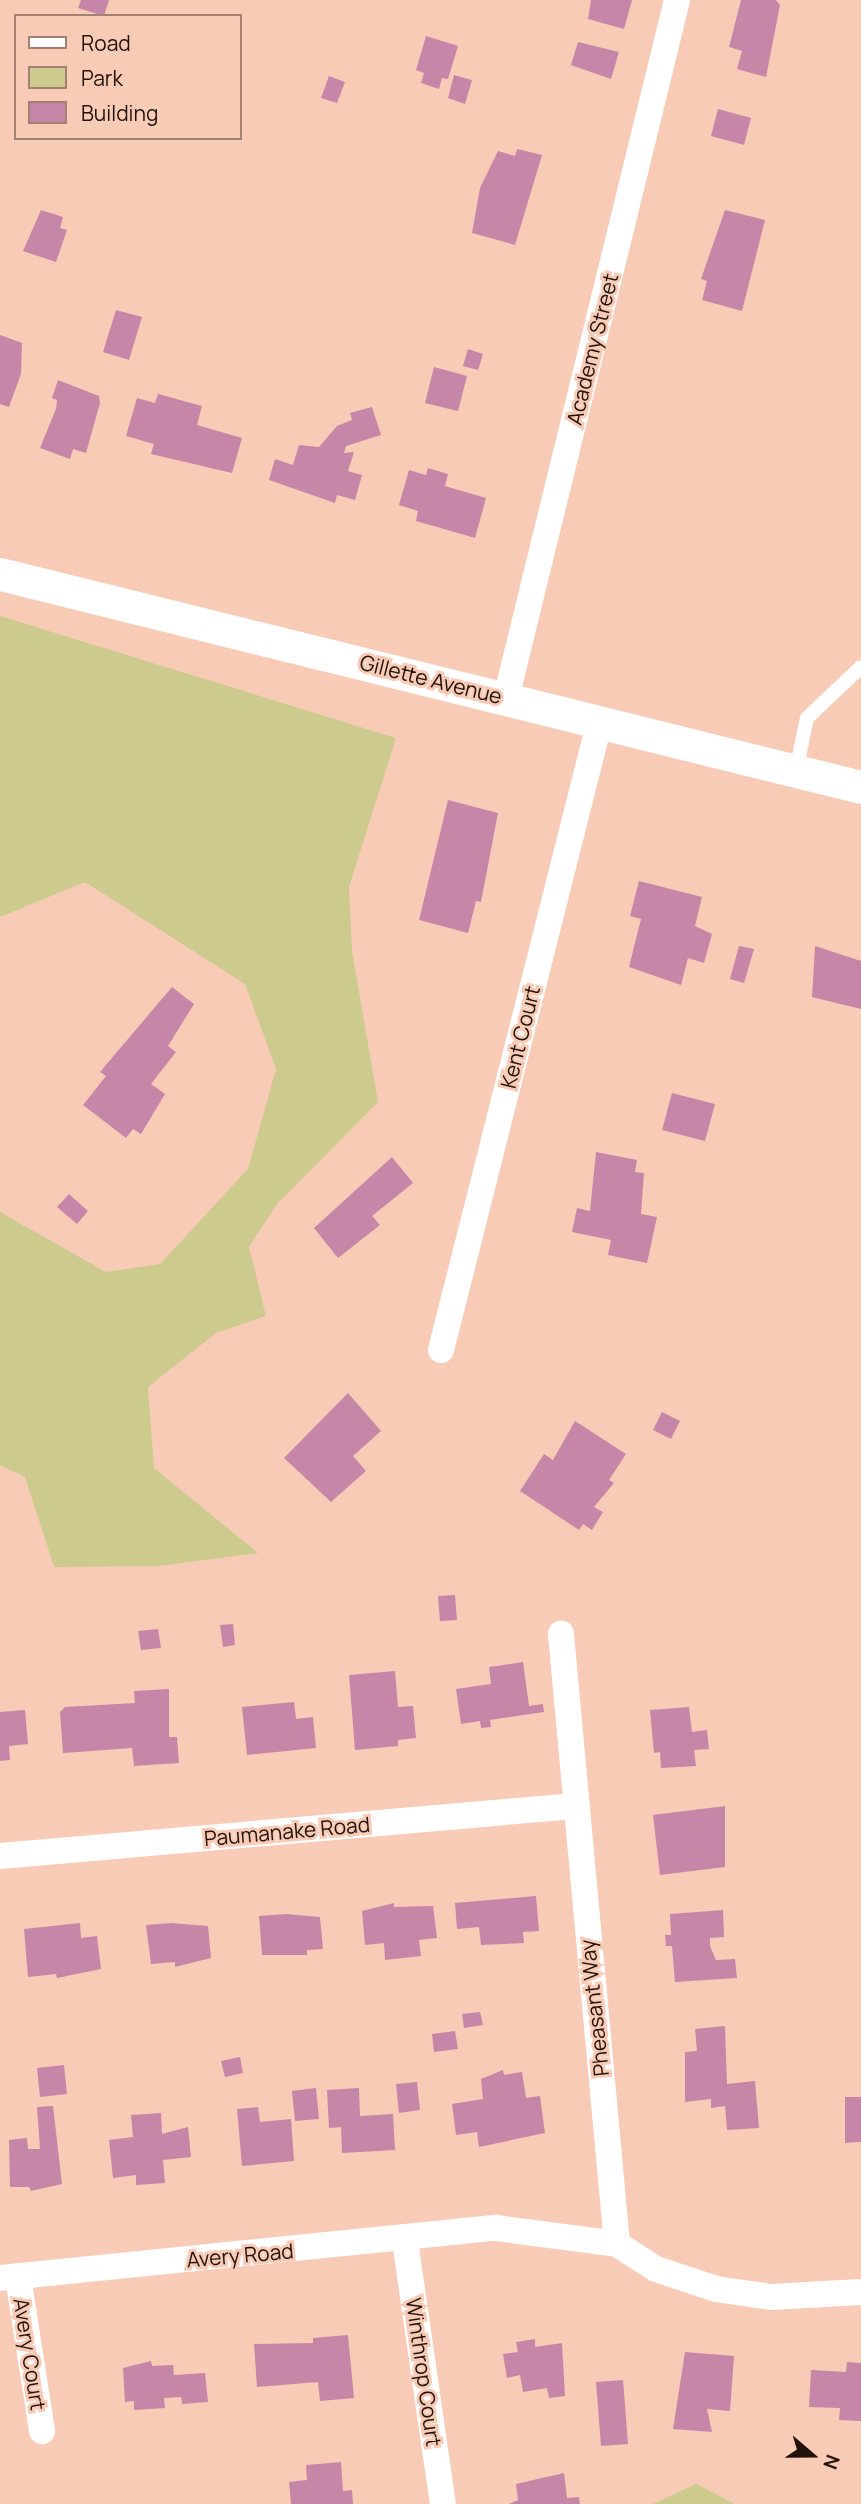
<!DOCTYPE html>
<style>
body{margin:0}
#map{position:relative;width:861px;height:2504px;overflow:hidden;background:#f8cbb7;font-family:Manrope,sans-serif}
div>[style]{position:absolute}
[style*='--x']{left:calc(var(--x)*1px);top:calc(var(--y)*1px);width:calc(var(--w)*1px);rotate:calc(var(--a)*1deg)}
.green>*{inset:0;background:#cdca8e}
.building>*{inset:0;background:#c586a8}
.service>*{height:14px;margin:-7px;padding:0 7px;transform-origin:7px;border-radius:7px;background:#fff}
.minor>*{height:26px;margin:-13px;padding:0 13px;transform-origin:13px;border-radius:13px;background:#fff}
.tertiary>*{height:33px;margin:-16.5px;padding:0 16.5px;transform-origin:16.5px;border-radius:16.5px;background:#fff}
span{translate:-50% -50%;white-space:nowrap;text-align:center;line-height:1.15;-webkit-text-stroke:6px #f8cbb7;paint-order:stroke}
.street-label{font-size:21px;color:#21120b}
.legend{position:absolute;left:14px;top:14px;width:228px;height:126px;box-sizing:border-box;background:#f8cbb7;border:2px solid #a28172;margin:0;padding:9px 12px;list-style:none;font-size:21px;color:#21120b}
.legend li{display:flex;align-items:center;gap:14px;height:35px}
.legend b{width:35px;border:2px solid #a28172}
.north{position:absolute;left:777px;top:2420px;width:70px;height:70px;-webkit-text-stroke:5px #f8cbb7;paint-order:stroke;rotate:110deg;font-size:19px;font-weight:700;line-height:28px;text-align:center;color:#21120b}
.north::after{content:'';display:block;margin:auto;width:24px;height:32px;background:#21120b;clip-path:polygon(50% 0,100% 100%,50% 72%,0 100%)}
</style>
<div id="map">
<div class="green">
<i style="clip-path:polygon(0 616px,396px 738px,349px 887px,352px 951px,378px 1102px,277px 1204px,249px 1247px,266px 1316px,216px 1333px,148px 1387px,154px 1468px,258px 1553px,159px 1566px,54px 1567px,25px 1477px,0 1465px,0 1212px,106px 1272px,160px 1264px,248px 1169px,276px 1069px,245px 984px,85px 882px,0 917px)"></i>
<i style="clip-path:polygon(696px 2484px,735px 2504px,653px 2504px)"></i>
</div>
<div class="building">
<i style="clip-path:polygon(81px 0,109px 0,104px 16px,78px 8px)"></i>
<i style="clip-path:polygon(591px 0,632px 0,624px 29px,588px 19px)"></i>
<i style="clip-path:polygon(741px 0,776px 0,780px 5px,766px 77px,737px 69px,742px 51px,729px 47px)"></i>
<i style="clip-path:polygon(426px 36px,458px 46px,448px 79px,442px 78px,439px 89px,421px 83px,424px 73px,416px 70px)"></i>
<i style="clip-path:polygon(578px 42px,619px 52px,611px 79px,571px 65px)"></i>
<i style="clip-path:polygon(454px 75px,472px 80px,465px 104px,448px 98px)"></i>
<i style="clip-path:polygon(329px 76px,345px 82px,337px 103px,321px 98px)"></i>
<i style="clip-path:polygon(718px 109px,751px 118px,744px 145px,711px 136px)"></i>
<i style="clip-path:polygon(517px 149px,542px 155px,515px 245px,472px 233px,480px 188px,498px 151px,515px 156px)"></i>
<i style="clip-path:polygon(41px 210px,63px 217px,60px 228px,67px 230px,56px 262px,23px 251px)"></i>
<i style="clip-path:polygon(725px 210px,765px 220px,742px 311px,702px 300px,707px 281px,701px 279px)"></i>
<i style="clip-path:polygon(116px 310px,142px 317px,129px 360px,103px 352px)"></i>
<i style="clip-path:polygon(0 335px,22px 343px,21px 374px,9px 407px,0 404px)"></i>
<i style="clip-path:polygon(468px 349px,483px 354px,478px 370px,463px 366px)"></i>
<i style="clip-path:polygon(434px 367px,467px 376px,458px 411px,425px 403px)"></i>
<i style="clip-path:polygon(58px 380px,99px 396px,100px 403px,86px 453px,73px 449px,70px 459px,40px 448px,56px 409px,57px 400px,52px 398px)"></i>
<i style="clip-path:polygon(158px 394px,202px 406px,197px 425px,242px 438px,232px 473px,151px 454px,154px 444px,126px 436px,137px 398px,155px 403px)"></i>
<i style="clip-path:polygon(372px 407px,381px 435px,346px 446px,344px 453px,354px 452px,348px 471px,362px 475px,355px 500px,337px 495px,335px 503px,269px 480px,275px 459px,293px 465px,299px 445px,319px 447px,337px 426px,352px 420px,350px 413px)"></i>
<i style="clip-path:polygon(428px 468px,448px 474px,445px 486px,486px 498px,475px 538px,416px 521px,418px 511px,399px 505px,409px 470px,426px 475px)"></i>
<i style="clip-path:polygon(448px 800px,498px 813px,481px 902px,476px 901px,468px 933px,419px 920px)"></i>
<i style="clip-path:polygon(639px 881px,702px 897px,695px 926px,712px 934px,704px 963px,688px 958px,681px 985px,629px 967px,641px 919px,630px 916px)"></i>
<i style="clip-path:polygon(739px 946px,754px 949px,744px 983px,730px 979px)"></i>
<i style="clip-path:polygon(815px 946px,861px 961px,861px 1009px,812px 997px)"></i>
<i style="clip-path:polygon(172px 987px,194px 1004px,168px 1046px,176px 1052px,151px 1084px,165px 1094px,141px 1134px,133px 1129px,126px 1138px,83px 1105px,106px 1076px,100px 1072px)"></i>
<i style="clip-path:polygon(672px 1093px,715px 1104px,705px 1141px,662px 1130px)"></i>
<i style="clip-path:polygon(596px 1152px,637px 1160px,635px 1172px,644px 1173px,641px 1214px,657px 1217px,647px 1263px,608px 1255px,611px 1240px,572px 1232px,577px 1208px,590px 1211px)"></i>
<i style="clip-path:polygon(392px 1157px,413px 1183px,372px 1216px,380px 1225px,338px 1258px,314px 1228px)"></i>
<i style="clip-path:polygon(69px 1194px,88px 1211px,77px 1224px,57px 1207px)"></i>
<i style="clip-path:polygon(348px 1393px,381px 1431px,353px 1456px,366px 1471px,331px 1502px,284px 1458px)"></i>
<i style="clip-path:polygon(662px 1412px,680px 1421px,671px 1439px,653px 1430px)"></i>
<i style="clip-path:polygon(575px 1421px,626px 1454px,609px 1480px,614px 1483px,594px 1507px,603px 1512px,592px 1530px,583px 1524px,579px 1530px,520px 1491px,544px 1454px,553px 1460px)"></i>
<i style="clip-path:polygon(455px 1595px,457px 1620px,440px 1621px,438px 1596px)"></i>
<i style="clip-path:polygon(233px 1624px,235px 1645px,223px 1647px,220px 1625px)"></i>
<i style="clip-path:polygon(158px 1629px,161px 1648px,141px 1650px,138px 1631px)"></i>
<i style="clip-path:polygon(523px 1662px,529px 1706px,543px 1704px,544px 1712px,490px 1720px,491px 1727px,481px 1728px,480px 1721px,461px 1724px,456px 1689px,491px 1684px,489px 1667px)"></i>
<i style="clip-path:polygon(395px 1671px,398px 1707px,413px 1706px,416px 1738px,398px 1740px,398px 1746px,355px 1750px,349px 1675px)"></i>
<i style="clip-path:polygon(169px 1689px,169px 1737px,177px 1737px,179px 1763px,134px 1766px,132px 1748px,63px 1753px,60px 1712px,65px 1707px,135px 1703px,134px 1691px)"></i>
<i style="clip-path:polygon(294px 1702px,296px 1719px,313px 1717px,316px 1748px,247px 1755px,242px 1707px)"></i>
<i style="clip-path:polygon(689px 1707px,692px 1732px,707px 1730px,709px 1749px,694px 1750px,696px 1766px,661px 1768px,660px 1752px,654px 1753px,650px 1710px)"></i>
<i style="clip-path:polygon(25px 1710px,28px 1744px,9px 1746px,10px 1760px,0 1761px,0 1712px)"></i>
<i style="clip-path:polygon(725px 1806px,725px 1867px,660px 1875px,653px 1815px)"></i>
<i style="clip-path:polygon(536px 1896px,539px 1931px,523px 1932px,524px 1943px,481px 1945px,479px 1927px,457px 1929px,455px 1903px)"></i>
<i style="clip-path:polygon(394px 1903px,394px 1907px,433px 1906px,437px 1938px,419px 1940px,421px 1956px,385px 1960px,384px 1943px,365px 1945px,362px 1911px)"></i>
<i style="clip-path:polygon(723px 1910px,724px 1937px,710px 1938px,710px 1946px,716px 1960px,735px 1959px,737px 1978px,675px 1982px,672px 1946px,666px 1946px,665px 1935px,671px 1935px,670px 1914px)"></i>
<i style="clip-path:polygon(286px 1914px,320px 1917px,323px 1949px,307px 1950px,307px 1955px,262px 1955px,259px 1916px)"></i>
<i style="clip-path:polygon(80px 1923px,81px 1938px,97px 1936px,101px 1969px,57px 1978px,56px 1974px,28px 1977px,24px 1929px)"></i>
<i style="clip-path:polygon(171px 1923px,208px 1926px,211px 1958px,175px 1967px,175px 1962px,151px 1964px,146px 1925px)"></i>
<i style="clip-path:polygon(480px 2012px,483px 2025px,464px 2028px,462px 2014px)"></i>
<i style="clip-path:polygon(725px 2026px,727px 2084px,755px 2081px,759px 2128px,727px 2130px,725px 2106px,711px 2108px,711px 2099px,685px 2102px,685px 2052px,697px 2051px,695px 2029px)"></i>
<i style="clip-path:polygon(455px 2031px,458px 2049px,434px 2052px,432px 2034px)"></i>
<i style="clip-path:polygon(240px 2057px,243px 2073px,225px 2077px,221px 2061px)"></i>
<i style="clip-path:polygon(64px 2065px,67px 2094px,40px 2097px,37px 2068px)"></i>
<i style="clip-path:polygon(503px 2070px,504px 2075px,522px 2072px,526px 2098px,540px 2096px,545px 2133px,479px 2147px,477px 2132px,456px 2135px,452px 2104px,483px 2099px,481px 2079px)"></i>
<i style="clip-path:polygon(417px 2082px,420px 2110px,399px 2113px,396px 2084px)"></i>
<i style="clip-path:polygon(316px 2088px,319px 2119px,295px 2121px,292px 2091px)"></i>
<i style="clip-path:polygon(359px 2088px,360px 2116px,393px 2114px,395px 2150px,342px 2153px,341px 2127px,329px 2128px,327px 2090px)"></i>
<i style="clip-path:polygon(845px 2097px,861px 2097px,861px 2142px,845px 2143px)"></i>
<i style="clip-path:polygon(53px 2106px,62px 2184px,31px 2191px,29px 2187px,10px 2187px,9px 2140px,27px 2138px,28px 2149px,40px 2149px,37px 2107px)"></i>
<i style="clip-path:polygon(258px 2107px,260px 2122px,291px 2119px,294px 2161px,242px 2166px,237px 2109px)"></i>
<i style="clip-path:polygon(161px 2113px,162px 2134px,188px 2127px,191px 2157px,163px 2160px,165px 2183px,136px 2185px,136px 2175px,113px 2178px,109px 2140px,133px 2137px,131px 2115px)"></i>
<i style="clip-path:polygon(348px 2335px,354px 2398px,320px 2401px,318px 2382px,257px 2387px,254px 2344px,313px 2343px,313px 2338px)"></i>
<i style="clip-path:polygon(535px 2339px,535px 2347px,562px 2343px,565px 2396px,549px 2398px,547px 2388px,523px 2392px,520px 2375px,507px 2378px,503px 2354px,518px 2352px,516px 2342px)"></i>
<i style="clip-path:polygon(685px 2352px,734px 2356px,730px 2411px,707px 2409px,712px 2432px,673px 2429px)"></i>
<i style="clip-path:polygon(151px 2361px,152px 2366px,173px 2365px,174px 2375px,205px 2373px,208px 2402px,182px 2404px,181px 2397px,164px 2398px,165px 2408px,134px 2410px,134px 2401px,125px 2402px,123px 2368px)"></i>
<i style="clip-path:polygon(847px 2362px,861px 2363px,861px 2421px,839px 2420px,840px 2408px,809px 2407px,811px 2370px,846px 2372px)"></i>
<i style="clip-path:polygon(623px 2380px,628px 2444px,601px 2446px,596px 2382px)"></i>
<i style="clip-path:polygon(341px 2462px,343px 2491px,352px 2490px,353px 2504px,291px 2504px,289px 2482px,307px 2480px,306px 2465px)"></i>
<i style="clip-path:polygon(564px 2473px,567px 2498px,579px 2497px,580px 2504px,509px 2504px,518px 2500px,516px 2484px)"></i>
</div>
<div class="service">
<i style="--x:796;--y:771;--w:54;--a:-78.3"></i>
<i style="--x:807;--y:718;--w:74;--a:-43.4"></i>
</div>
<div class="minor">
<i style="--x:506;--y:698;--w:719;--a:-76.23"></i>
<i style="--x:441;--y:1350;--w:646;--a:-75.83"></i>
<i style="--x:0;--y:1856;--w:577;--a:-4.97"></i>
<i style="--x:405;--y:2241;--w:266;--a:81.8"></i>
<i style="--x:617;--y:2244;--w:46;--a:32.7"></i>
<i style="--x:656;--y:2269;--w:63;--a:18.4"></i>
<i style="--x:716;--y:2289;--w:56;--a:8.3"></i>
<i style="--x:771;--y:2297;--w:90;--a:-3.2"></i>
<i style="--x:18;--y:2277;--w:156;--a:81.1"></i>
<i style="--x:0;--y:2278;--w:499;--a:-5.8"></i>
<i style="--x:496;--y:2228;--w:122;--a:7.5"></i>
<i style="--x:617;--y:2244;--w:613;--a:-95.25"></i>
</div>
<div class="tertiary">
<i style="--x:0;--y:574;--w:887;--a:13.9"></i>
</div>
<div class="street-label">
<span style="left:592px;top:349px;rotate:-76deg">Academy Street</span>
<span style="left:431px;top:679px;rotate:14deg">Gillette Avenue</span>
<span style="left:520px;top:1037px;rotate:-76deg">Kent Court</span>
<span style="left:287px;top:1831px;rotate:-5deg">Paumanake Road</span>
<span style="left:594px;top:2008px;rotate:-96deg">Pheasant Way</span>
<span style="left:240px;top:2255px;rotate:-5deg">Avery Road</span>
<span style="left:30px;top:2354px;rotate:81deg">Avery Court</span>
<span style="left:424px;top:2372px;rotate:82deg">Winthrop Court</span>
</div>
<ul class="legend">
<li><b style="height:9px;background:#fff"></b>Road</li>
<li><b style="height:19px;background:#cdca8e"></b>Park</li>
<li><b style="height:19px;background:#c586a8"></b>Building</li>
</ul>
<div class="north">N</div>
</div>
